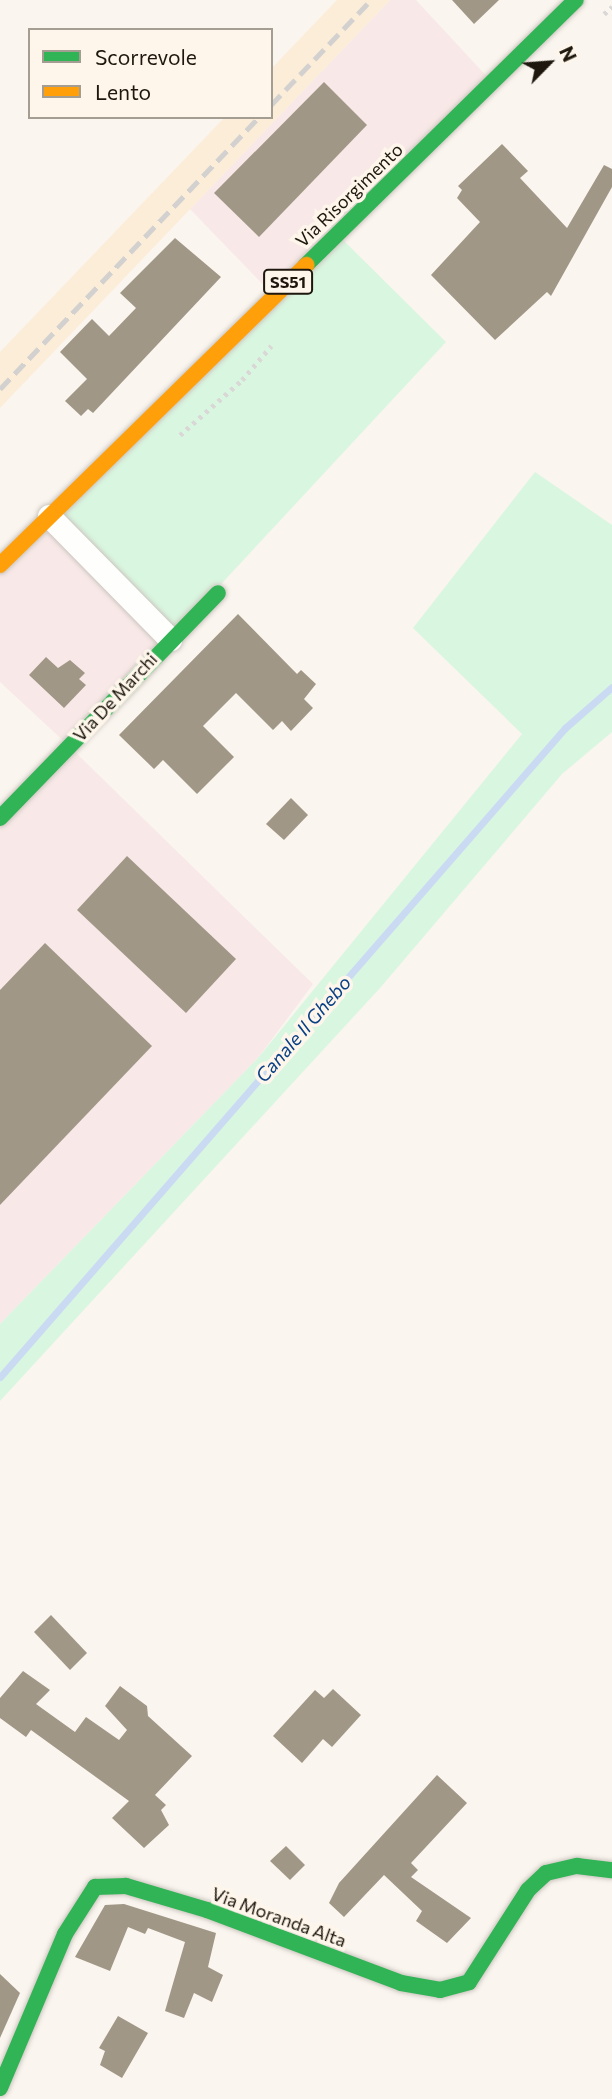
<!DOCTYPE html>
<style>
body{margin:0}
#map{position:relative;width:612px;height:2099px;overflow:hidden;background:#faf5ef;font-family:Commissioner,sans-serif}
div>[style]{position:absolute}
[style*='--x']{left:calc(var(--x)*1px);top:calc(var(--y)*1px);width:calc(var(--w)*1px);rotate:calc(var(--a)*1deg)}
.industrial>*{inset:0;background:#f8e9e8}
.built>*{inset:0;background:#fcedd8}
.green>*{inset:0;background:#d9f6e0}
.stream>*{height:7px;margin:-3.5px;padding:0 3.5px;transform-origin:3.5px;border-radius:3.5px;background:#cadaf2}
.building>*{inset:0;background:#a19786}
.path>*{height:4.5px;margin-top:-2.25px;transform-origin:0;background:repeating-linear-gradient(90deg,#dad8d6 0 3.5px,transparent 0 8.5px)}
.roads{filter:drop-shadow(0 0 2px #cbc5be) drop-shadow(0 0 2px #cbc5be)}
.street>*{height:23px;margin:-11.5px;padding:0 11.5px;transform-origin:11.5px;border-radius:11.5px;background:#fefefd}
.fast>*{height:16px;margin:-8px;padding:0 8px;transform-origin:8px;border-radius:8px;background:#30b455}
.slow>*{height:16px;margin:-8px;padding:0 8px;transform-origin:8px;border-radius:8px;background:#ff9f0a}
.rail>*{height:5px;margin-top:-2.5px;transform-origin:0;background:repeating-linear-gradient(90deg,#d3d1cf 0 14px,transparent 0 21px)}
span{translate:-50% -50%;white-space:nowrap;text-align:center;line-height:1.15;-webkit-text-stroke:7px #fef6eb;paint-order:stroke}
.shield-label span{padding:2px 5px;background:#fef6eb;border:2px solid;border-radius:5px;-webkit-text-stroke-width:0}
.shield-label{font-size:16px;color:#1d170d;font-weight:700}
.street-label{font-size:18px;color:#1d170d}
.water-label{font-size:19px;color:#084085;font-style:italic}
.legend{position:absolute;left:28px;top:28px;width:245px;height:91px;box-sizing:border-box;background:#fef6eb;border:2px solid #a49d92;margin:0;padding:9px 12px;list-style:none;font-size:21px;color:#1d170d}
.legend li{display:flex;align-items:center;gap:14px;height:35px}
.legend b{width:35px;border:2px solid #a49d92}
.north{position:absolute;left:514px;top:28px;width:70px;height:70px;-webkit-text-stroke:5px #fef6eb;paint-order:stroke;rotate:65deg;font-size:19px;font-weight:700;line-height:28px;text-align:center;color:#1d170d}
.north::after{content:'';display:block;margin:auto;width:24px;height:32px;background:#1d170d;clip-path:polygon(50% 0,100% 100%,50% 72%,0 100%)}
</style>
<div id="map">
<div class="industrial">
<i style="clip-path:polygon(390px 0,416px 0,492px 82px,274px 296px,190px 209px)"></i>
<i style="clip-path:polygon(49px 516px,170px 639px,69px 746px,313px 984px,258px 1058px,0 1324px,0 818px,69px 746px,0 682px,0 565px)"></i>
</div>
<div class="built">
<i style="clip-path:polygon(337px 0,390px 0,0 408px,0 352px,225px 117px,271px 117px,271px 69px)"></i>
</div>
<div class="green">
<i style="clip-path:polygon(337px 234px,446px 342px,170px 639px,49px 516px)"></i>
<i style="clip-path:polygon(535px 472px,612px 525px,612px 732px,562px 774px,380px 988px,0 1401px,0 1324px,258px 1058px,522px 734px,413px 628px)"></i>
</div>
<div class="stream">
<i style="--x:0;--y:1377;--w:860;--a:-48.96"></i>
<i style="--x:565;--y:728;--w:62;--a:-41.1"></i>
</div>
<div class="building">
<i style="clip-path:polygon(452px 0,499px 0,474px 24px)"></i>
<i style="clip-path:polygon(324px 82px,367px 125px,259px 237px,214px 193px)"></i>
<i style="clip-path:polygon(502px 144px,528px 171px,520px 178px,567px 228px,604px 165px,612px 169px,612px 187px,551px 296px,547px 292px,495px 340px,431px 275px,480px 222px,457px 198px,462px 190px,458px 186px)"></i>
<i style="clip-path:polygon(175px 238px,221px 277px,93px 413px,88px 409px,81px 416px,65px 401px,87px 379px,60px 352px,92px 319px,109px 336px,136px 308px,120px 293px)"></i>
<i style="clip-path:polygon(238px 614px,297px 674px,301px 670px,316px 684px,304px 699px,313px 708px,291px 731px,282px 721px,273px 730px,236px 693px,203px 726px,234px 757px,197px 794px,163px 760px,154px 769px,119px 735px)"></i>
<i style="clip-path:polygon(46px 657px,58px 668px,70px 660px,85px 673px,79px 679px,86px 685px,64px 708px,29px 675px)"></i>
<i style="clip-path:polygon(291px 798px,308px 815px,284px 840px,266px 824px)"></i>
<i style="clip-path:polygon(127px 856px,236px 959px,186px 1013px,77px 910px)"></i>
<i style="clip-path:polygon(45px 943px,152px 1046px,0 1205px,0 990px)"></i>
<i style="clip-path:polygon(51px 1615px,87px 1653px,70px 1670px,34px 1632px)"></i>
<i style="clip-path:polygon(23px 1671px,50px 1690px,36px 1704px,75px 1732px,86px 1717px,119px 1740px,127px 1730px,105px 1706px,120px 1686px,147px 1706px,148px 1716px,192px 1756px,155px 1795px,166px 1805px,161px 1810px,169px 1825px,144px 1848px,112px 1818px,129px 1801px,31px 1730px,26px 1737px,0 1718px,0 1698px)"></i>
<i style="clip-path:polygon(333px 1689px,361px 1715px,332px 1747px,323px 1739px,302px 1763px,273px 1736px,315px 1690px,324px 1698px)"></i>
<i style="clip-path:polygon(437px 1775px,467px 1803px,411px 1863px,418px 1870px,411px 1877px,471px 1918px,447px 1943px,416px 1921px,422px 1911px,384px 1875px,344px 1917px,329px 1903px,339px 1883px)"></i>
<i style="clip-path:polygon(286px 1846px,305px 1865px,290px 1880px,270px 1861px)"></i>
<i style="clip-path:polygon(124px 1904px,216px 1933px,208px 1967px,223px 1975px,212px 2002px,194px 1993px,184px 2018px,165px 2011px,185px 1942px,148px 1928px,145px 1934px,128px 1927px,110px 1971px,75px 1957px,105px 1905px)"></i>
<i style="clip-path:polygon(0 1974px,20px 1993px,0 2038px)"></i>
<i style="clip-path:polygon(118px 2016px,148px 2033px,122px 2078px,100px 2065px,105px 2051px,99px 2048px)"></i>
</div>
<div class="path">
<i style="--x:604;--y:14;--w:11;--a:-41"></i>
<i style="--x:180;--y:435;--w:83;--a:-41.6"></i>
<i style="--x:242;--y:380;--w:45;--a:-49.5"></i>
</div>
<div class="roads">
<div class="street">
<i style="--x:49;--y:516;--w:173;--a:45.5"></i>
</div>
<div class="fast">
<i style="--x:306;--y:265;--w:378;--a:-44.5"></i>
<i style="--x:0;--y:818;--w:313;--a:-45.9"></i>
<i style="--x:0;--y:2088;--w:167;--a:-67.1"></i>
<i style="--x:65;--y:1934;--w:56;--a:-57.4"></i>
<i style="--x:95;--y:1887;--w:31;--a:-2"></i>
<i style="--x:126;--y:1886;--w:84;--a:16.5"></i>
<i style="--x:207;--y:1910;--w:207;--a:20.6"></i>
<i style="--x:401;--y:1983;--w:40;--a:10"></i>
<i style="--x:440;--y:1990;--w:30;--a:-15"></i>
<i style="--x:469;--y:1982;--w:109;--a:-57.3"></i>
<i style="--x:528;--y:1890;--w:25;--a:-43"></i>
<i style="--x:546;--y:1873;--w:32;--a:-13"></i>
<i style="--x:577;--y:1866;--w:35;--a:7"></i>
</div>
<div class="slow">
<i style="--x:0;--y:565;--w:429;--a:-44.4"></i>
</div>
</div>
<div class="rail">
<i style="--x:271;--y:105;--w:145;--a:-46.4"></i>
<i style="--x:0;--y:389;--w:376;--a:-46.4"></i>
</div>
<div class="shield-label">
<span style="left:288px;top:282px">SS51</span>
</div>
<div class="street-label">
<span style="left:349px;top:195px;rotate:-44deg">Via Risorgimento</span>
<span style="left:115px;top:697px;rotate:-47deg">Via De Marchi</span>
<span style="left:279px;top:1917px;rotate:20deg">Via Moranda Alta</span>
</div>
<div class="water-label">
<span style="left:303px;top:1029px;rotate:-49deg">Canale Il Ghebo</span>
</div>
<ul class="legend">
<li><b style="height:9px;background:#30b455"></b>Scorrevole</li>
<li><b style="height:9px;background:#ff9f0a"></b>Lento</li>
</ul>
<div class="north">N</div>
</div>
